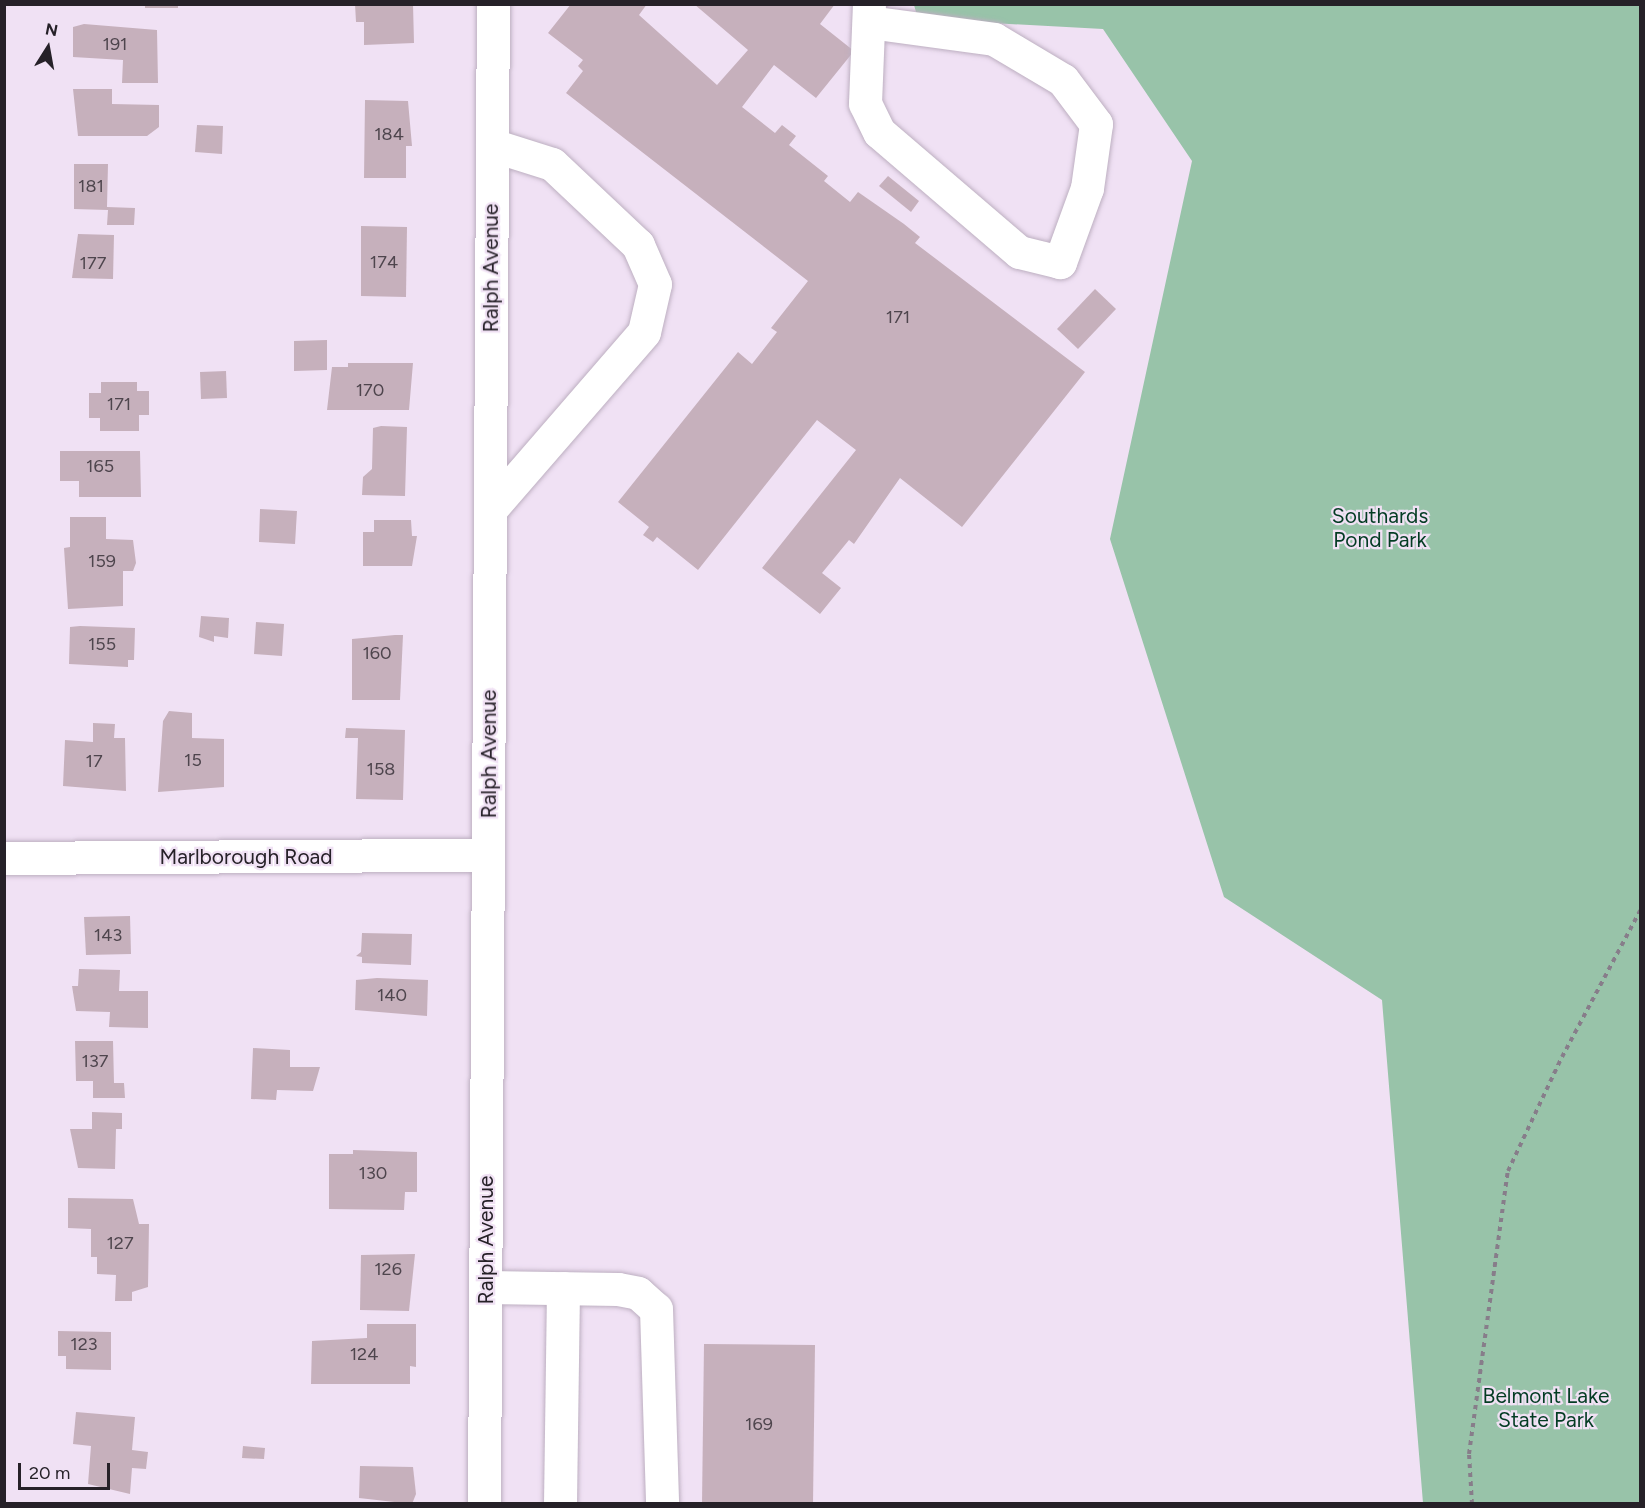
<!DOCTYPE html>
<style>
body{margin:0}
#map{position:relative;width:1645px;height:1508px;overflow:hidden;background:#f0e1f4;font-family:Figtree,sans-serif}
div>[style]{position:absolute}
[style*='--x']{left:calc(var(--x)*1px);top:calc(var(--y)*1px);width:calc(var(--w)*1px);rotate:calc(var(--a)*1deg)}
.green>*{inset:0;background:#98c3a9}
.building>*{inset:0;background:#c6b0bc}
.path>*{height:4px;margin-top:-2px;transform-origin:0;background:repeating-linear-gradient(90deg,#877d8a 0 4.5px,transparent 0 9px)}
.roads{filter:drop-shadow(0 0 2px #bdafc1) drop-shadow(0 0 2px #bdafc1)}
.minor>*{height:33px;margin:-16.5px;padding:0 16.5px;transform-origin:16.5px;border-radius:16.5px;background:#fff}
span{translate:-50% -50%;white-space:nowrap;text-align:center;line-height:1.15;-webkit-text-stroke:4.5px #f0e1f4;paint-order:stroke}
.number-label{font-size:18px;color:#4e454d}
.number-label span{-webkit-text-stroke-width:0}
.street-label{font-size:21px;color:#262128}
.park-label{font-size:21px;color:#033c23}
.frame{position:absolute;inset:0;border:6px solid #262128;pointer-events:none}
.north{position:absolute;left:18px;top:18px;width:60px;height:60px;-webkit-text-stroke:4px #f0e1f4;paint-order:stroke;rotate:11deg;font-size:16px;font-weight:700;line-height:24px;text-align:center;color:#262128}
.north::after{content:'';display:block;margin:auto;width:21px;height:27px;background:#262128;clip-path:polygon(50% 0,100% 100%,50% 72%,0 100%)}
.scale{position:absolute;left:18px;top:1463px;width:92px;height:27px;box-sizing:border-box;border:3px solid #262128;border-top:0;padding-left:8px;font-size:18px;line-height:21px;white-space:nowrap;color:#262128;-webkit-text-stroke:4px #f0e1f4;paint-order:stroke}
</style>
<div id="map">
<div class="green">
<i style="clip-path:polygon(914px 5px,1640px 5px,1640px 1503px,1423px 1503px,1382px 1000px,1224px 897px,1110px 539px,1192px 161px,1103px 29px,918px 19px)"></i>
</div>
<div class="building">
<i style="clip-path:polygon(145px 4px,178px 4px,178px 8px,145px 8px)"></i>
<i style="clip-path:polygon(355px 4px,413px 4px,414px 43px,364px 45px,364px 22px,356px 22px)"></i>
<i style="clip-path:polygon(571px 4px,647px 4px,639px 15px,717px 85px,748px 50px,694px 4px,835px 4px,820px 24px,854px 51px,816px 98px,774px 65px,742px 107px,775px 133px,782px 125px,796px 136px,789px 145px,828px 176px,824px 181px,850px 202px,858px 192px,904px 224px,920px 237px,915px 243px,1085px 372px,962px 527px,900px 478px,854px 544px,849px 540px,822px 573px,841px 588px,820px 614px,762px 568px,856px 450px,817px 420px,698px 570px,657px 537px,653px 542px,643px 535px,649px 527px,618px 502px,738px 352px,752px 364px,777px 332px,771px 328px,808px 281px,566px 93px,583px 71px,578px 66px,583px 60px,548px 33px)"></i>
<i style="clip-path:polygon(84px 24px,157px 30px,158px 83px,122px 83px,123px 60px,73px 57px,73px 27px)"></i>
<i style="clip-path:polygon(73px 89px,112px 89px,112px 104px,159px 105px,159px 127px,147px 136px,78px 136px)"></i>
<i style="clip-path:polygon(365px 100px,408px 101px,412px 146px,406px 146px,406px 178px,364px 178px)"></i>
<i style="clip-path:polygon(197px 125px,223px 126px,222px 154px,195px 152px)"></i>
<i style="clip-path:polygon(74px 164px,108px 164px,107px 207px,135px 208px,134px 225px,107px 225px,108px 210px,74px 209px)"></i>
<i style="clip-path:polygon(888px 176px,919px 201px,911px 212px,879px 186px)"></i>
<i style="clip-path:polygon(361px 226px,407px 227px,406px 297px,361px 296px)"></i>
<i style="clip-path:polygon(78px 234px,114px 235px,113px 279px,72px 278px)"></i>
<i style="clip-path:polygon(1095px 289px,1116px 309px,1078px 349px,1057px 329px)"></i>
<i style="clip-path:polygon(327px 340px,327px 370px,294px 371px,294px 341px)"></i>
<i style="clip-path:polygon(348px 363px,413px 363px,409px 410px,327px 410px,332px 367px,348px 367px)"></i>
<i style="clip-path:polygon(226px 371px,227px 398px,201px 399px,200px 372px)"></i>
<i style="clip-path:polygon(101px 382px,137px 382px,137px 391px,149px 391px,149px 415px,139px 415px,139px 431px,100px 431px,100px 418px,89px 418px,89px 393px,101px 393px)"></i>
<i style="clip-path:polygon(381px 426px,407px 427px,405px 496px,362px 495px,363px 477px,372px 469px,373px 428px)"></i>
<i style="clip-path:polygon(60px 451px,140px 451px,141px 497px,79px 497px,79px 481px,60px 481px)"></i>
<i style="clip-path:polygon(260px 509px,297px 511px,295px 544px,259px 542px)"></i>
<i style="clip-path:polygon(70px 517px,106px 517px,106px 539px,133px 540px,136px 563px,133px 571px,123px 571px,123px 606px,68px 609px,64px 548px,70px 547px)"></i>
<i style="clip-path:polygon(374px 520px,411px 520px,412px 536px,417px 536px,412px 566px,363px 566px,363px 532px,374px 532px)"></i>
<i style="clip-path:polygon(201px 616px,229px 618px,228px 638px,214px 636px,214px 642px,199px 637px)"></i>
<i style="clip-path:polygon(256px 622px,284px 624px,282px 656px,254px 654px)"></i>
<i style="clip-path:polygon(80px 626px,135px 628px,134px 660px,128px 660px,128px 667px,69px 664px,70px 627px)"></i>
<i style="clip-path:polygon(395px 635px,403px 635px,400px 700px,352px 700px,352px 639px)"></i>
<i style="clip-path:polygon(169px 711px,192px 713px,192px 738px,224px 739px,224px 787px,158px 792px,163px 721px)"></i>
<i style="clip-path:polygon(93px 723px,115px 724px,114px 738px,125px 738px,126px 791px,63px 786px,65px 740px,93px 742px)"></i>
<i style="clip-path:polygon(346px 728px,405px 730px,403px 800px,356px 799px,358px 738px,345px 738px)"></i>
<i style="clip-path:polygon(130px 916px,131px 954px,86px 955px,84px 917px)"></i>
<i style="clip-path:polygon(362px 933px,412px 934px,411px 965px,362px 963px,362px 957px,356px 956px,361px 952px)"></i>
<i style="clip-path:polygon(79px 969px,120px 970px,119px 991px,148px 991px,148px 1028px,109px 1027px,110px 1012px,76px 1011px,72px 986px,78px 986px)"></i>
<i style="clip-path:polygon(377px 978px,428px 980px,427px 1016px,355px 1010px,356px 980px)"></i>
<i style="clip-path:polygon(75px 1041px,113px 1041px,114px 1083px,124px 1083px,125px 1098px,93px 1098px,93px 1081px,76px 1081px)"></i>
<i style="clip-path:polygon(253px 1048px,290px 1050px,290px 1067px,320px 1067px,313px 1091px,277px 1090px,276px 1100px,251px 1099px)"></i>
<i style="clip-path:polygon(92px 1112px,122px 1113px,122px 1129px,116px 1129px,115px 1169px,78px 1168px,70px 1129px,92px 1129px)"></i>
<i style="clip-path:polygon(353px 1150px,417px 1152px,417px 1192px,405px 1192px,404px 1210px,329px 1209px,329px 1154px,353px 1154px)"></i>
<i style="clip-path:polygon(68px 1198px,133px 1199px,139px 1224px,149px 1224px,148px 1287px,132px 1292px,132px 1301px,115px 1301px,116px 1275px,97px 1274px,97px 1257px,91px 1257px,91px 1229px,68px 1228px)"></i>
<i style="clip-path:polygon(415px 1254px,409px 1311px,360px 1310px,361px 1255px)"></i>
<i style="clip-path:polygon(367px 1324px,416px 1324px,416px 1367px,410px 1366px,410px 1384px,311px 1384px,312px 1341px,367px 1338px)"></i>
<i style="clip-path:polygon(58px 1331px,111px 1332px,111px 1370px,66px 1369px,66px 1356px,58px 1356px)"></i>
<i style="clip-path:polygon(704px 1344px,815px 1345px,813px 1504px,702px 1504px)"></i>
<i style="clip-path:polygon(76px 1412px,135px 1417px,132px 1450px,148px 1452px,146px 1469px,132px 1468px,130px 1494px,88px 1484px,91px 1446px,73px 1444px)"></i>
<i style="clip-path:polygon(243px 1446px,265px 1448px,264px 1459px,242px 1458px)"></i>
<i style="clip-path:polygon(360px 1466px,413px 1467px,416px 1494px,412px 1504px,359px 1498px)"></i>
</div>
<div class="path">
<i style="--x:1472;--y:1504;--w:50;--a:-93.4"></i>
<i style="--x:1469;--y:1454;--w:286;--a:-82.2"></i>
<i style="--x:1508;--y:1171;--w:126;--a:-64.7"></i>
<i style="--x:1562;--y:1057;--w:166;--a:-61.9"></i>
</div>
<div class="roads">
<div class="minor">
<i style="--x:869;--y:22;--w:126;--a:7.7"></i>
<i style="--x:994;--y:39;--w:80;--a:30.7"></i>
<i style="--x:1063;--y:80;--w:55;--a:53.1"></i>
<i style="--x:1096;--y:124;--w:65;--a:98"></i>
<i style="--x:1087;--y:188;--w:79;--a:110"></i>
<i style="--x:1060;--y:262;--w:42;--a:-166.3"></i>
<i style="--x:1019;--y:252;--w:184;--a:-139.4"></i>
<i style="--x:879;--y:132;--w:32;--a:-116"></i>
<i style="--x:865;--y:103;--w:99;--a:-87.7"></i>
<i style="--x:490;--y:510;--w:235;--a:-49.1"></i>
<i style="--x:644;--y:332;--w:49;--a:-77.1"></i>
<i style="--x:655;--y:284;--w:43;--a:-113.6"></i>
<i style="--x:638;--y:245;--w:118;--a:-136.7"></i>
<i style="--x:552;--y:164;--w:63;--a:-162.4"></i>
<i style="--x:4;--y:858;--w:484;--a:-0.4"></i>
<i style="--x:486;--y:1287;--w:132;--a:0.9"></i>
<i style="--x:618;--y:1289;--w:20;--a:11"></i>
<i style="--x:638;--y:1293;--w:24;--a:42"></i>
<i style="--x:656;--y:1309;--w:195;--a:88.2"></i>
<i style="--x:484;--y:1504;--w:1500;--a:-89.66"></i>
<i style="--x:560;--y:1504;--w:216;--a:-89.2"></i>
</div>
</div>
<div class="number-label">
<span style="left:115px;top:44px">191</span>
<span style="left:389px;top:134px">184</span>
<span style="left:91px;top:186px">181</span>
<span style="left:384px;top:262px">174</span>
<span style="left:93px;top:263px">177</span>
<span style="left:898px;top:317px">171</span>
<span style="left:370px;top:390px">170</span>
<span style="left:119px;top:404px">171</span>
<span style="left:100px;top:466px">165</span>
<span style="left:102px;top:561px">159</span>
<span style="left:102px;top:644px">155</span>
<span style="left:377px;top:653px">160</span>
<span style="left:193px;top:760px">15</span>
<span style="left:94px;top:761px">17</span>
<span style="left:381px;top:769px">158</span>
<span style="left:108px;top:935px">143</span>
<span style="left:392px;top:995px">140</span>
<span style="left:95px;top:1061px">137</span>
<span style="left:373px;top:1173px">130</span>
<span style="left:120px;top:1243px">127</span>
<span style="left:388px;top:1269px">126</span>
<span style="left:84px;top:1344px">123</span>
<span style="left:364px;top:1354px">124</span>
<span style="left:759px;top:1424px">169</span>
</div>
<div class="street-label">
<span style="left:491px;top:268px;rotate:-90deg">Ralph Avenue</span>
<span style="left:489px;top:754px;rotate:-90deg">Ralph Avenue</span>
<span style="left:246px;top:857px">Marlborough Road</span>
<span style="left:486px;top:1240px;rotate:-90deg">Ralph Avenue</span>
</div>
<div class="park-label">
<span style="left:1380px;top:528px">Southards<br>Pond Park</span>
<span style="left:1546px;top:1408px">Belmont Lake<br>State Park</span>
</div>
<div class="frame"></div>
<div class="north">N</div>
<div class="scale">20 m</div>
</div>
